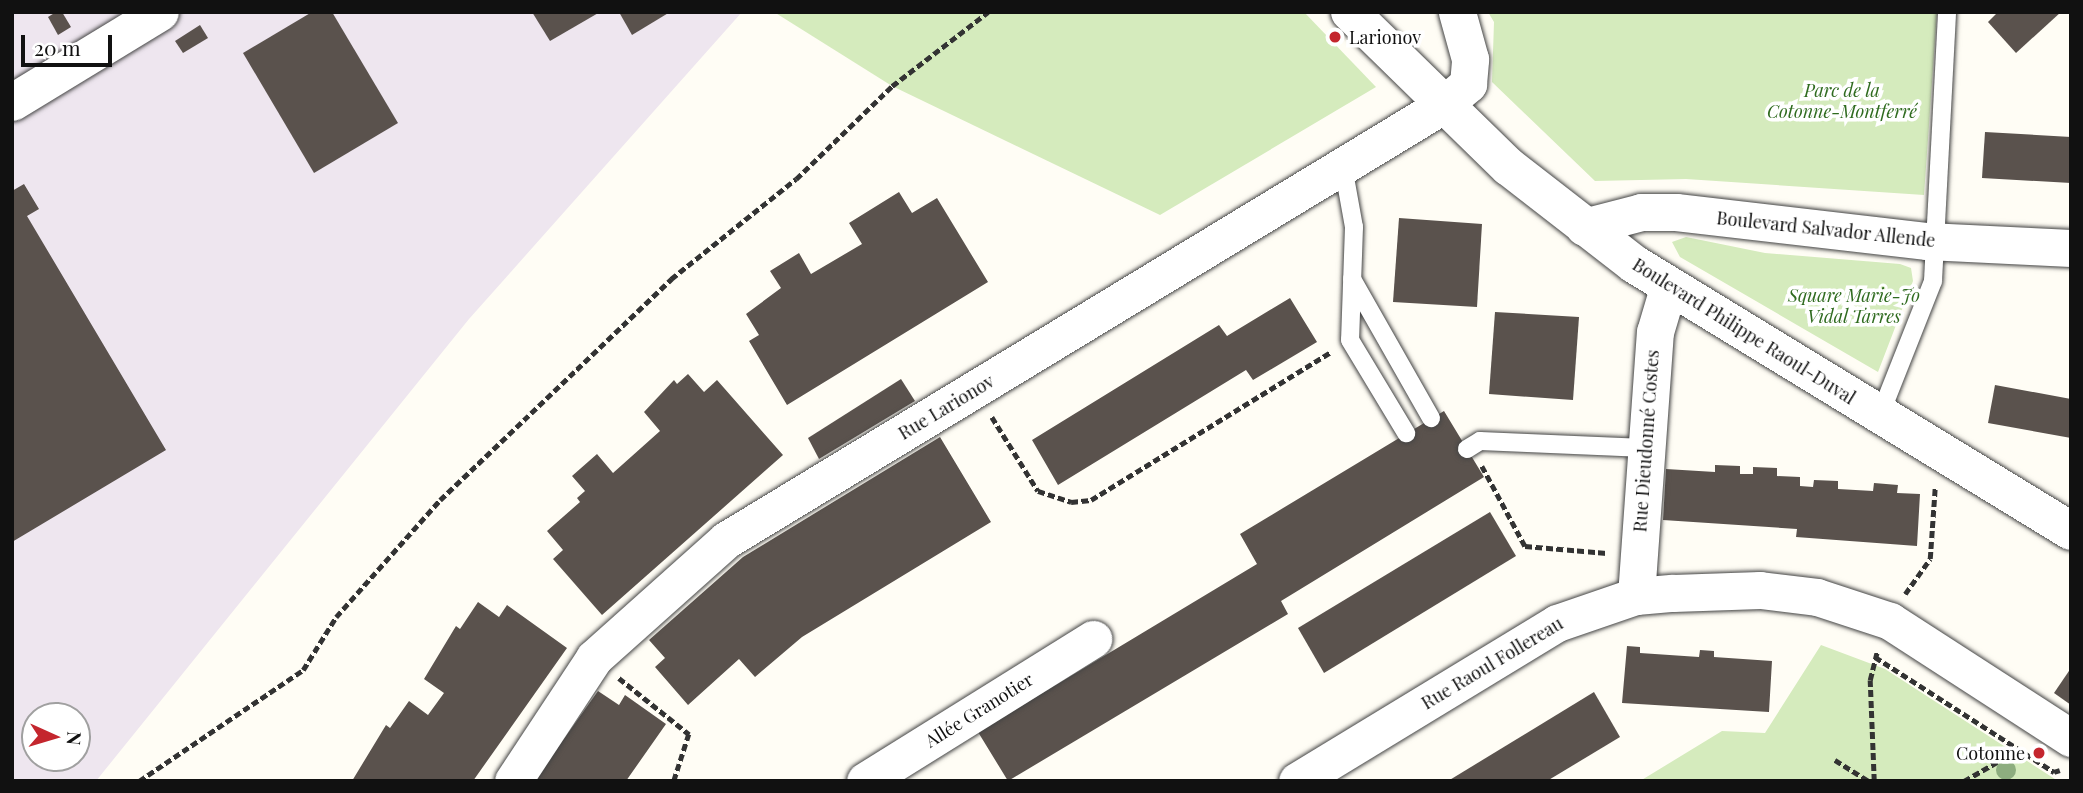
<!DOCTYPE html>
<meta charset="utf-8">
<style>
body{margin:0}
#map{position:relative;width:2083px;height:793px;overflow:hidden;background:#fffdf5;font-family:"Playfair Display",serif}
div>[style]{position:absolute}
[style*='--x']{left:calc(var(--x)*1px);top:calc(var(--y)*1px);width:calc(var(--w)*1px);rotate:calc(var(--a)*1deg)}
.industrial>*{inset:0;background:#eee6ef}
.green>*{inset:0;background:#d5ebbd}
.building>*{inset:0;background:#5a524d}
.path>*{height:4.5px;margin-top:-2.25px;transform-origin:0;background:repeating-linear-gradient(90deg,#333 0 7px,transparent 0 10.5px)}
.roads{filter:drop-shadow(0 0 2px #444) drop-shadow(0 0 2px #444)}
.service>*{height:18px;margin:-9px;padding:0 9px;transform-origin:9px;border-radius:9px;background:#fff}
.minor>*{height:37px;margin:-18.5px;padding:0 18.5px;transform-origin:18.5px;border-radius:18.5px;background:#fff}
.tertiary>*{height:38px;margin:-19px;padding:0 19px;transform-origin:19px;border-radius:19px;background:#fff}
.trees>*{width:20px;height:20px;margin:-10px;border-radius:50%;background:#8dad7f}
.dots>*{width:19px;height:19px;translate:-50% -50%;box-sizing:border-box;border:4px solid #fff;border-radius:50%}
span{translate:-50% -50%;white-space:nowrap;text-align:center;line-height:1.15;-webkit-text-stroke:7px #fff;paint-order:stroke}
.poi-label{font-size:18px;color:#111}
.left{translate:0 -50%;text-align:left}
.right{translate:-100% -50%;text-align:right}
.park-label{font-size:18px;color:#2f6b1f;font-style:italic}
.street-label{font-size:18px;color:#111}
.frame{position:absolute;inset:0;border:14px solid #111;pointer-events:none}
.north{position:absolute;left:21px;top:702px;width:70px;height:70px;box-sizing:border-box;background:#fff;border:2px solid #a0a0a0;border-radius:50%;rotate:94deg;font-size:19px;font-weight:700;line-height:28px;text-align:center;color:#111}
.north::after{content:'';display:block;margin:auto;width:24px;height:32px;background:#c4262e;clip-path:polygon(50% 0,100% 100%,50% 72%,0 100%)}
.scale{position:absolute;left:21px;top:35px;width:91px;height:32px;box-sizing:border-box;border:4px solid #111;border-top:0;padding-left:9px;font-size:21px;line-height:24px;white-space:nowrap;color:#111;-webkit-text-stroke:5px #fff;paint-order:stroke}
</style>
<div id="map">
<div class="industrial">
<i style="clip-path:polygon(evenodd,12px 12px,742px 12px,469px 319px,96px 781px,12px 781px,12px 12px,35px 716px,77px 716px,77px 758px,35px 758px,35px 716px)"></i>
</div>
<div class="green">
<i style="clip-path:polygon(774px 12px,1304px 12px,1376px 87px,1160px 215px,892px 86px)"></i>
<i style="clip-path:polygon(1488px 12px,1937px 12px,1924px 195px,1686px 179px,1595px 181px,1492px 82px,1494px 22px)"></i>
<i style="clip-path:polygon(1686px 237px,1765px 253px,1900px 264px,1911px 268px,1913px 281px,1878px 372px,1680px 257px,1672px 242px)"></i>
<i style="clip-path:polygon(1821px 645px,1885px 669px,2058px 781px,1640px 781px,1722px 731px,1765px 733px)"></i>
</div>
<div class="building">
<i style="clip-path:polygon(56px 12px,62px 12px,71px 27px,58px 35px,48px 17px)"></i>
<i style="clip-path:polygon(312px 12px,332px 12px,398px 123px,314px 173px,243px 53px)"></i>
<i style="clip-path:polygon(532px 12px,600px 12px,550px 41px)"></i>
<i style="clip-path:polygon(619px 12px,670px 12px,632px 35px)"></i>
<i style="clip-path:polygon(1998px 12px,2061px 12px,2016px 53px,1988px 22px)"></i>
<i style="clip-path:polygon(200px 25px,208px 38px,183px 53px,175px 41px)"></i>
<i style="clip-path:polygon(1985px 132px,2071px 137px,2071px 183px,1982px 178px)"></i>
<i style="clip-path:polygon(24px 184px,39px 209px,27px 216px,166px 450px,12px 542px,12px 191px)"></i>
<i style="clip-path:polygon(899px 192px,912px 213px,937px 198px,988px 282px,787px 405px,749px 341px,759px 335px,746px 314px,781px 288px,770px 271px,799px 253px,811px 274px,862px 244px,849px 223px)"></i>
<i style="clip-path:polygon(1399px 218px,1482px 224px,1477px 307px,1393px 302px)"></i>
<i style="clip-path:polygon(1290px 298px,1317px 342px,1253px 380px,1246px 370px,1058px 485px,1032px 440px,1219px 325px,1227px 336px)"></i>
<i style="clip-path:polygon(1495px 312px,1579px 317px,1573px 400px,1489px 394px)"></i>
<i style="clip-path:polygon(688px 374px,704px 392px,717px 380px,783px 455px,602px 615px,553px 559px,563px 550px,547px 531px,580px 502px,577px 498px,585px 491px,572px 476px,597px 454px,613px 473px,660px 431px,644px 412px,674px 380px,677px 384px)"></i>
<i style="clip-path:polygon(901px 379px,915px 401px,819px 459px,808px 438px)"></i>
<i style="clip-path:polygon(1995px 385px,2071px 399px,2071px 438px,1988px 423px)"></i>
<i style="clip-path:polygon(1444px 411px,1484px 477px,1281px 601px,1288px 614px,1008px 781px,978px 732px,1257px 564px,1240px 534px)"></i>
<i style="clip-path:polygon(940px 437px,991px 522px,802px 637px,755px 677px,739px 659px,688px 705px,655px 667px,665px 658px,649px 640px,743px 557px)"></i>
<i style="clip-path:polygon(1715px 465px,1740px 466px,1740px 474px,1753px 474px,1753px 467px,1777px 468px,1777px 476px,1800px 477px,1800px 486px,1813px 487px,1814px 480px,1838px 481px,1838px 489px,1873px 491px,1874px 483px,1898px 485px,1897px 493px,1920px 494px,1917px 546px,1796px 537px,1797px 529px,1663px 520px,1666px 469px,1715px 472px)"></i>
<i style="clip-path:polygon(1490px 512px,1516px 556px,1324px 673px,1298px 628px)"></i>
<i style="clip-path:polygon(478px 602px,499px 617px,507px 605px,567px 648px,473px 781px,352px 781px,386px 725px,390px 728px,409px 701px,428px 715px,444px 693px,424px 679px,456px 626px,460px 629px)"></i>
<i style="clip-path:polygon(1627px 646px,1640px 647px,1640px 653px,1699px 657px,1700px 650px,1714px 651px,1714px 657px,1772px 661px,1769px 712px,1622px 703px)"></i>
<i style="clip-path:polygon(2071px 668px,2071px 705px,2054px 693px)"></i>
<i style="clip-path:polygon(598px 691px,619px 705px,625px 695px,666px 724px,626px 781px,534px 781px)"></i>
<i style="clip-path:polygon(1594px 692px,1620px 737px,1547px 781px,1448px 781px)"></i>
</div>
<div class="path">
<i style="--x:992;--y:417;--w:87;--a:58.1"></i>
<i style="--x:1038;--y:491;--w:35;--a:18"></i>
<i style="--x:1071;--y:502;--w:20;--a:-6"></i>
<i style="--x:1091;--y:500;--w:283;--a:-31.7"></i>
<i style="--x:1482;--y:466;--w:91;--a:61.7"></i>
<i style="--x:1525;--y:546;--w:82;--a:4.9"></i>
<i style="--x:1905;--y:594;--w:43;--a:-54.5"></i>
<i style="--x:1930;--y:559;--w:71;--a:-86"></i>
<i style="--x:1875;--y:657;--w:213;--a:32.7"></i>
<i style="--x:2054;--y:772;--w:6;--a:-18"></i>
<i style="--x:619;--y:678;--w:90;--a:38.7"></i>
<i style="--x:689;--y:734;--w:49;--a:107.7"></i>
<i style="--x:1835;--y:760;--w:40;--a:32"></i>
<i style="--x:139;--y:781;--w:198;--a:-34.1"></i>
<i style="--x:303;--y:670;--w:62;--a:-58.1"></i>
<i style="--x:336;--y:617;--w:157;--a:-48.4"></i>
<i style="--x:440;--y:500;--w:320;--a:-43.7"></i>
<i style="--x:671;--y:279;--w:160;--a:-38.7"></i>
<i style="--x:796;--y:179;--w:134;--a:-44.1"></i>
<i style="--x:892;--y:86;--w:121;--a:-37.6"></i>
<i style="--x:1874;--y:781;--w:101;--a:-92.3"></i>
<i style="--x:1870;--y:680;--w:29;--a:-76"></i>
<i style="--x:1964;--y:781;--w:62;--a:-29.9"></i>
</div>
<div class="roads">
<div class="service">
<i style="--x:1343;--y:166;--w:62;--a:79.8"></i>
<i style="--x:1354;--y:227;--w:113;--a:92"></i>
<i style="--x:1350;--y:340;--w:109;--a:58.9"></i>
<i style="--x:1352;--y:279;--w:160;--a:60.4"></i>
<i style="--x:1880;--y:415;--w:144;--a:-68.4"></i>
<i style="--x:1933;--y:281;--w:269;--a:-87"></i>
<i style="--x:1467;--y:449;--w:15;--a:-32"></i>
<i style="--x:1480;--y:441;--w:165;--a:2.4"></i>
</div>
<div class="minor">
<i style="--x:12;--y:102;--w:173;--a:-31.3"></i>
<i style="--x:1584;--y:227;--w:59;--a:-14.7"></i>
<i style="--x:1641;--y:212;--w:35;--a:0"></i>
<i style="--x:1676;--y:212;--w:253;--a:6.6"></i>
<i style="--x:1927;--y:241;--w:144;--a:2.8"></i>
<i style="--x:1636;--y:596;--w:265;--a:-85.9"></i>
<i style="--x:1655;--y:332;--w:46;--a:-73.5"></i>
<i style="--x:513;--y:781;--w:147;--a:-56.6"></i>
<i style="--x:594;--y:658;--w:177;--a:-41.8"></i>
<i style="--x:726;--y:540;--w:839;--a:-31.24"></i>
<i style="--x:1443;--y:105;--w:33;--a:-40"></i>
<i style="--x:1468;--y:84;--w:25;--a:-85"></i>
<i style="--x:1470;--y:59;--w:49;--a:-105.5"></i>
<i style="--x:865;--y:781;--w:269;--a:-31.9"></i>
<i style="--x:1297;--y:781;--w:304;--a:-31.3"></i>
<i style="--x:1557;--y:623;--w:83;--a:-18.9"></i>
<i style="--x:1636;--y:596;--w:37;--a:-5"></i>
<i style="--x:1673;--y:593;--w:87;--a:-2"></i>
<i style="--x:1760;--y:590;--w:57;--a:7"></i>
<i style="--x:1817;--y:597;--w:77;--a:18.2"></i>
<i style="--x:1890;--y:621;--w:216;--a:32.9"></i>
</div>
<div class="tertiary">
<i style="--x:1350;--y:12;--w:222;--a:44.3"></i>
<i style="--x:1509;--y:167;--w:158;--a:37.8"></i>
<i style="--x:1634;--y:264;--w:512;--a:31.42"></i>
</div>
</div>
<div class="trees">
<i style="left:2006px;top:770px"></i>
</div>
<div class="dots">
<i style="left:1335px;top:37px;background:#c4262e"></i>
<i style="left:2039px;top:753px;background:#c4262e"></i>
</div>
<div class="poi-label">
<span class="left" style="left:1349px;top:37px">Larionov</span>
<span class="right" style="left:2025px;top:753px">Cotonne</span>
</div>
<div class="park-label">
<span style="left:1842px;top:101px">Parc de la<br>Cotonne-Montferré</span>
<span style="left:1854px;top:306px">Square Marie-Jo<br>Vidal Tarres</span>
</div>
<div class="street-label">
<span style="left:1826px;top:229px;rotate:6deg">Boulevard Salvador Allende</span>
<span style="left:1744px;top:331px;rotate:32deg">Boulevard Philippe Raoul-Duval</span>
<span style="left:946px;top:407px;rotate:-31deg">Rue Larionov</span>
<span style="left:1646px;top:441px;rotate:-86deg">Rue Dieudonné Costes</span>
<span style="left:1492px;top:663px;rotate:-31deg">Rue Raoul Follereau</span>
<span style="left:979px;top:710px;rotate:-32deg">Allée Granotier</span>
</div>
<div class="frame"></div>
<div class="north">N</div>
<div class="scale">20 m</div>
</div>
